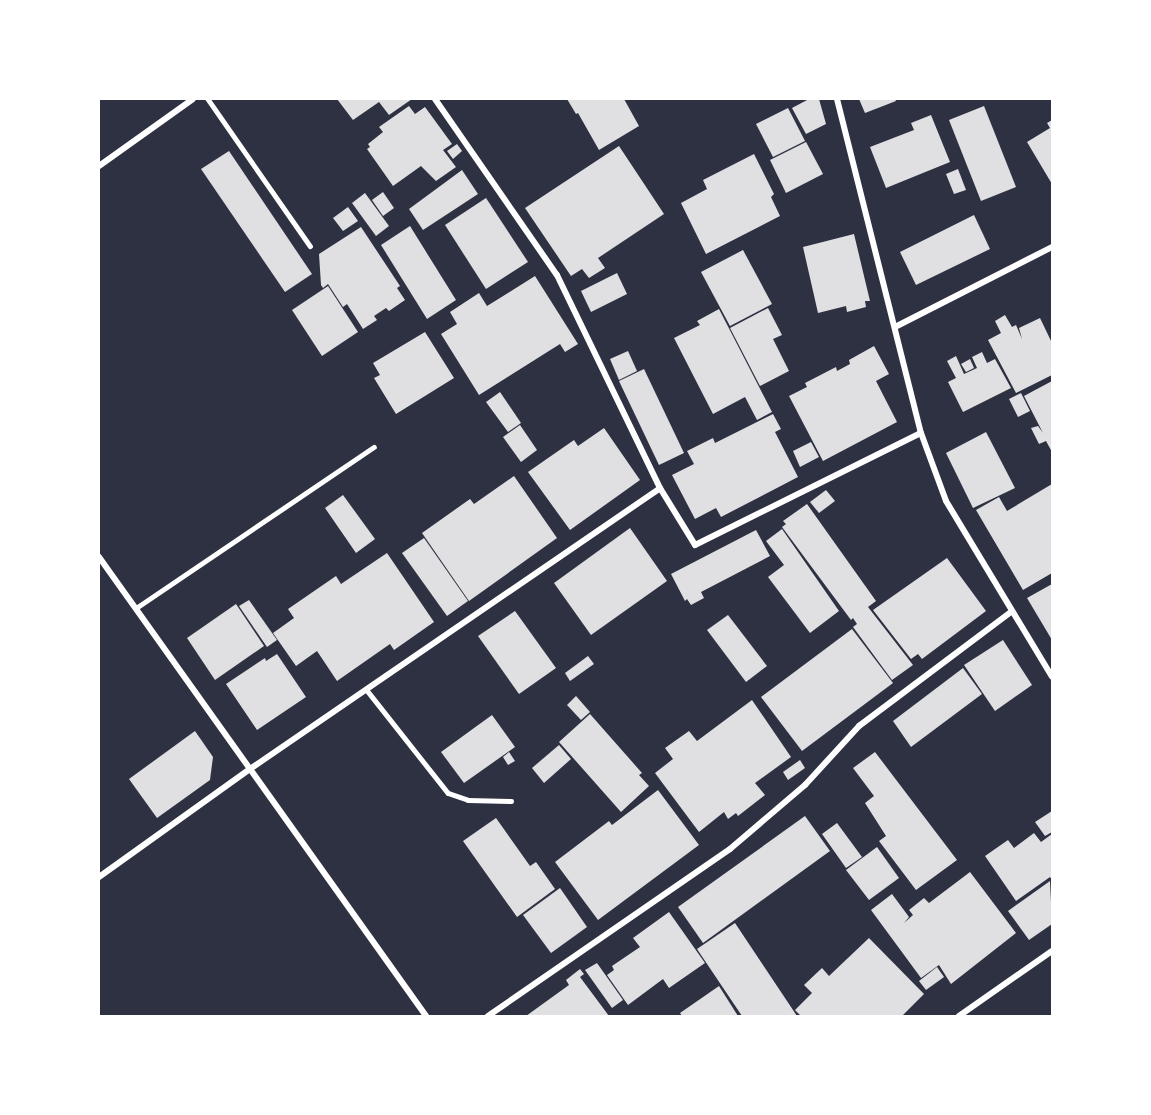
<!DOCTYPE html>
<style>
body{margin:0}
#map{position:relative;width:1151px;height:1115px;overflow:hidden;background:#2d3142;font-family:Manrope,sans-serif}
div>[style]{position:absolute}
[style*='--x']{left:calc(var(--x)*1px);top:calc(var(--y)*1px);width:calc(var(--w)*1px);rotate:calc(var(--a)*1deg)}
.building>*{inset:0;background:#e0e0e3}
.service>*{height:4.5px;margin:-2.25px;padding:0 2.25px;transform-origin:2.25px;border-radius:2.25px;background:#fff}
.minor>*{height:6px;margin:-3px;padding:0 3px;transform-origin:3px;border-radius:3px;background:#fff}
span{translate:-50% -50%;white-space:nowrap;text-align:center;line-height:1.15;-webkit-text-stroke:4.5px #fff;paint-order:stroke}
.frame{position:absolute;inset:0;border:100px solid #fff;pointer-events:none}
</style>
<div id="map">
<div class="building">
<i style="clip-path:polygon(337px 99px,412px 99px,389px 115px,379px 102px,353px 120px)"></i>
<i style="clip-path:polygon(567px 99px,624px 99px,639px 126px,599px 150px,578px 113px,576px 114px)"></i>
<i style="clip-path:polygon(809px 99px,819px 99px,826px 124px,806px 134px,792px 108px)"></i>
<i style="clip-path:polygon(859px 99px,895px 99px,896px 101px,865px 113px)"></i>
<i style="clip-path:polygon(409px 106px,415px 114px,425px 107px,452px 144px,443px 150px,456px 167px,436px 181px,421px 166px,393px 186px,367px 149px,370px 147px,368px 144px,383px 132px,379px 127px)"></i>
<i style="clip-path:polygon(984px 106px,1016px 187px,981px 201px,949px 120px)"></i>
<i style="clip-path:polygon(788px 108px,805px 141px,773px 157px,756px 124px)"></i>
<i style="clip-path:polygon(931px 115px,950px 162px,886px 188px,870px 147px,914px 130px,911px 123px)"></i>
<i style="clip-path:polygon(1052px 120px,1052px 184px,1027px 142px,1050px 128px,1047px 123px)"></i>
<i style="clip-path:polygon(806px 142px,823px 174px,786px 193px,770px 160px)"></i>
<i style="clip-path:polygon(457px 144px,462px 151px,453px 159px,447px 151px)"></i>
<i style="clip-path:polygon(619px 146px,664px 214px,598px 258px,605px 268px,589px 278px,582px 269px,571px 276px,525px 208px)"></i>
<i style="clip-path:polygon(229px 151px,312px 274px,285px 292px,201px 169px)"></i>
<i style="clip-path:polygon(754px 154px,774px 194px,771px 197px,780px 216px,706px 254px,681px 203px,707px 189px,703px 180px)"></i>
<i style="clip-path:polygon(958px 169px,966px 190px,954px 194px,946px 174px)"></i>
<i style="clip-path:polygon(462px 170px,478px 194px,423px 230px,409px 209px)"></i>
<i style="clip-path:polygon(383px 192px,394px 208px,383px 216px,372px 200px)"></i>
<i style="clip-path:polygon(365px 193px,389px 226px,376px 236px,352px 203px)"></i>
<i style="clip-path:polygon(486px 198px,528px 262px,486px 289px,445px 225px)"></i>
<i style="clip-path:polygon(348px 207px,358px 221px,343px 231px,333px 218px)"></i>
<i style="clip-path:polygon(974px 215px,990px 249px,916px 285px,900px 252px)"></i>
<i style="clip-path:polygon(410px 226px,456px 300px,427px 319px,381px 245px)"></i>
<i style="clip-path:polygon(361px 227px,400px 286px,397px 288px,405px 300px,389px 311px,386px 308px,374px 316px,377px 320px,363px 329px,347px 304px,343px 307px,328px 284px,323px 288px,321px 285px,319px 254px)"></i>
<i style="clip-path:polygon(854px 234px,870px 301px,865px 301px,866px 307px,847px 312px,846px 306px,818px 313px,803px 247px)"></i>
<i style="clip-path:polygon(743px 250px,772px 304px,730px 326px,701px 272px)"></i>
<i style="clip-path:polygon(617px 273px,627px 294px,591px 312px,581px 291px)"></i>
<i style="clip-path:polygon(535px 276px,578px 344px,565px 352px,560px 344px,479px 395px,441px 334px,457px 324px,450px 312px,479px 293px,487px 306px)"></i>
<i style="clip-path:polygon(328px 286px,358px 332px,322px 356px,292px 310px)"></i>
<i style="clip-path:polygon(768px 308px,782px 335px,773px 339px,789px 371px,760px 386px,730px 328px)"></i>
<i style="clip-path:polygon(719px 309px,772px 412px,757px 420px,745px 397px,713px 414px,674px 338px,700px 325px,697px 321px)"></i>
<i style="clip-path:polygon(1005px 315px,1012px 327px,1016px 325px,1022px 339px,1019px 328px,1040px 318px,1052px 343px,1052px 375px,1016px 393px,988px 340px,1001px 333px,995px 321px)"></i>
<i style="clip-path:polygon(425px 332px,454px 378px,396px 414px,374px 378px,380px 375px,373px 363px)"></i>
<i style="clip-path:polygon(874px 346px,889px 374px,876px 381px,897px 422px,823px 461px,789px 396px,807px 387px,805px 383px,836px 367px,837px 371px,850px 364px,849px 360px)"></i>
<i style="clip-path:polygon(628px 351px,637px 371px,619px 380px,610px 359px)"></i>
<i style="clip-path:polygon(982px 352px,987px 363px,995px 359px,1011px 388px,963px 412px,948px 382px,956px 378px,947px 361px,956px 356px,964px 374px,977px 368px,972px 357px)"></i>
<i style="clip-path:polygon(970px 359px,974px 368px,966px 372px,961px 364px)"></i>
<i style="clip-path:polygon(644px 369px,684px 453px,659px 465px,619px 381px)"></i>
<i style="clip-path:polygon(1052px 381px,1052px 452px,1046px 441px,1039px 444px,1031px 428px,1038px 426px,1043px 433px,1024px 396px)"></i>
<i style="clip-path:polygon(500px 392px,521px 423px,508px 432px,486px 402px)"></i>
<i style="clip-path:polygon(1021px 393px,1030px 411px,1018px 417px,1009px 399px)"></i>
<i style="clip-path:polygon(773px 414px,781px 429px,775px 432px,798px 477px,721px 517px,716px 508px,695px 519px,672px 475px,694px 464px,687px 451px,713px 438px,715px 443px)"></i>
<i style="clip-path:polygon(520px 425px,537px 450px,521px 462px,503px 437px)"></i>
<i style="clip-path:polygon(604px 428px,640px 480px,570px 530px,528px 472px,574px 440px,578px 446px)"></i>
<i style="clip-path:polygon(986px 432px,1015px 488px,973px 508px,946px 453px)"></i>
<i style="clip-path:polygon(811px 442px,819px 457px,800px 467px,793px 451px)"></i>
<i style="clip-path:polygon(514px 476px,557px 538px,469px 601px,422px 533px,470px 499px,474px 504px)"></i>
<i style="clip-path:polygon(1052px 484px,1052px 573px,1023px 590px,976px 510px,999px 497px,1007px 511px)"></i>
<i style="clip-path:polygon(826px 490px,835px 501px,819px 513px,810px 502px)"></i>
<i style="clip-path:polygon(343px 495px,375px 539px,356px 553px,325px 508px)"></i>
<i style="clip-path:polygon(807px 504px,876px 601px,868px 607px,913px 665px,892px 680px,853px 627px,857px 624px,853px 618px,851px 620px,782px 527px,786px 524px,783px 521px)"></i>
<i style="clip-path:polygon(630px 528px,667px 581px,591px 635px,554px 583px)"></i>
<i style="clip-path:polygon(782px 529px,839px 611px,810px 633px,768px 577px,784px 565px,766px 541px)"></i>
<i style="clip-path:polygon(756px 530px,770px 556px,701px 592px,704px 598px,691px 605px,687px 599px,685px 601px,671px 574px)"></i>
<i style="clip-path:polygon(424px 538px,468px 601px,447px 616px,402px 553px)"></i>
<i style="clip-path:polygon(387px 553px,434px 622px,394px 650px,390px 644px,337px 681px,317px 651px,296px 666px,273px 633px,294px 618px,288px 609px,336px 576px,341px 584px)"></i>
<i style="clip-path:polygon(947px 558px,986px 611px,922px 659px,918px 654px,911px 659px,873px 610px)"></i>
<i style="clip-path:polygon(1052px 584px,1052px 640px,1027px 598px)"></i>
<i style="clip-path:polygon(249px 600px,277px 640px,267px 647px,239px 606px)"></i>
<i style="clip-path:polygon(236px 604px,264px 646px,215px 680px,187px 638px)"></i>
<i style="clip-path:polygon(515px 611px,556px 668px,519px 694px,478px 636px)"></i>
<i style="clip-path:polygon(728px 615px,767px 666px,746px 682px,707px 630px)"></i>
<i style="clip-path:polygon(852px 629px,893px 683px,802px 751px,761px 697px)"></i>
<i style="clip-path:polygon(1003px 640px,1032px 685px,995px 711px,964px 665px)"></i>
<i style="clip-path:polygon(277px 654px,306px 697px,257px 730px,226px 684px,265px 658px,266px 661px)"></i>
<i style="clip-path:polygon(588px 656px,594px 664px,570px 681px,565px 673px)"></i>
<i style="clip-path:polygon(963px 668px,982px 694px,911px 747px,893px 721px)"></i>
<i style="clip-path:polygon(576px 696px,590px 712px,581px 720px,567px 705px)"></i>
<i style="clip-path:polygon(752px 700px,791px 757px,755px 783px,765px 795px,738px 816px,736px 813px,728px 819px,724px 812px,699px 832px,655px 773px,673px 759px,665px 748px,689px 731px,697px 741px)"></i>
<i style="clip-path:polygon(590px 714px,642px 773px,639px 775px,649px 786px,621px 812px,559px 742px)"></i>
<i style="clip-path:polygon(492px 715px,515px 747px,464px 783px,441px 752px)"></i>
<i style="clip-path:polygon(195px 731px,213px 757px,210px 780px,157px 818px,129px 779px)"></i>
<i style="clip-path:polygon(559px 745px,571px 759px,544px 783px,532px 768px)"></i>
<i style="clip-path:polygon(509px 752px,515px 761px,508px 765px,503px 757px)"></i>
<i style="clip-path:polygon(875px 752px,957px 860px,916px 890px,879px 841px,886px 836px,865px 803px,874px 796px,853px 768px)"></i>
<i style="clip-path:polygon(800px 760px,805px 768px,788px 780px,783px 772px)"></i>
<i style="clip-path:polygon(658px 790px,699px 845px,598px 920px,555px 862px,609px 821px,612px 825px)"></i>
<i style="clip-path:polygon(1052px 811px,1052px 832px,1045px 836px,1035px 822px)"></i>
<i style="clip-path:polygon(805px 816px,830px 851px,703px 943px,678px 907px)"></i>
<i style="clip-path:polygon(496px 818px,530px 866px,536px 862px,555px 889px,517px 917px,463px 841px)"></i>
<i style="clip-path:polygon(837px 823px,862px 857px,846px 868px,822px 834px)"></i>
<i style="clip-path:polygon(1034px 833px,1041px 842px,1052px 834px,1052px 880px,1050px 877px,1016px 901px,985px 856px,1008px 840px,1014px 848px)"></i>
<i style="clip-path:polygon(877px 847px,899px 878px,869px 900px,846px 870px)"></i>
<i style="clip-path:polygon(970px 872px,1016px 933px,951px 984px,939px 965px,921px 978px,871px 910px,892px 894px,909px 917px,904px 923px,913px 915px,909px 910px,924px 898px,929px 903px)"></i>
<i style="clip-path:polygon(1050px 881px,1052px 924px,1029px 940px,1008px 911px)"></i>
<i style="clip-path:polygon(560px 888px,587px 927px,551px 953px,523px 915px)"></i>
<i style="clip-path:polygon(669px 912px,705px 963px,669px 988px,663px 979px,628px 1005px,607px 975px,614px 970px,612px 966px,640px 947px,633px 938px)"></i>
<i style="clip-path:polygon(735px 923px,797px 1016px,742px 1016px,697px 949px)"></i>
<i style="clip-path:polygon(869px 938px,924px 994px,902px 1016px,801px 1016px,795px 1010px,812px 993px,804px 985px,822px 968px,829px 976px)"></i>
<i style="clip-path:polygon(597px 963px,623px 1000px,612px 1008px,585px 970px)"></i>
<i style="clip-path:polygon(937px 967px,944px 977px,926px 990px,919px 981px)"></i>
<i style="clip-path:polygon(580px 969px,584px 974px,580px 977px,609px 1016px,526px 1016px,569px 985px,566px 980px)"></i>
<i style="clip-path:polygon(719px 986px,738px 1016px,682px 1016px,680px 1013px)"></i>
</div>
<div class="service">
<i style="--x:208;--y:99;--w:179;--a:55.2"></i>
<i style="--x:136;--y:608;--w:287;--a:-34.1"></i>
<i style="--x:366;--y:689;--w:132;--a:51.7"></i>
<i style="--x:448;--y:793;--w:21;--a:19"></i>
<i style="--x:468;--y:800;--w:43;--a:1.3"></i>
</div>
<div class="minor">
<i style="--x:435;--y:99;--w:214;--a:55.3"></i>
<i style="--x:557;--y:275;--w:237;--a:64.2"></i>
<i style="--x:837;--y:99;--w:344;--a:75.9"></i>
<i style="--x:921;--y:433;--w:72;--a:69.8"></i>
<i style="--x:946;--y:501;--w:205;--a:58.9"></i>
<i style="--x:99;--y:166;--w:115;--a:-35.5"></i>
<i style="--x:895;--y:327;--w:176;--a:-27"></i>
<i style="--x:99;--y:557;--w:564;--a:54.53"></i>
<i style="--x:99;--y:877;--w:186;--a:-35.6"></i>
<i style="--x:250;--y:769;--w:497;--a:-34.4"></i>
<i style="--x:660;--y:488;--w:67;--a:58.4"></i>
<i style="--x:695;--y:545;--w:252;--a:-26.4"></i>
<i style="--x:488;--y:1016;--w:294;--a:-34.6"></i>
<i style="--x:730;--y:849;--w:99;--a:-40.5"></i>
<i style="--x:805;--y:785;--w:80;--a:-47.5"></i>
<i style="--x:859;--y:726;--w:191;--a:-36.9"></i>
<i style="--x:959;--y:1016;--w:113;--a:-35"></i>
</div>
<div class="frame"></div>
</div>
